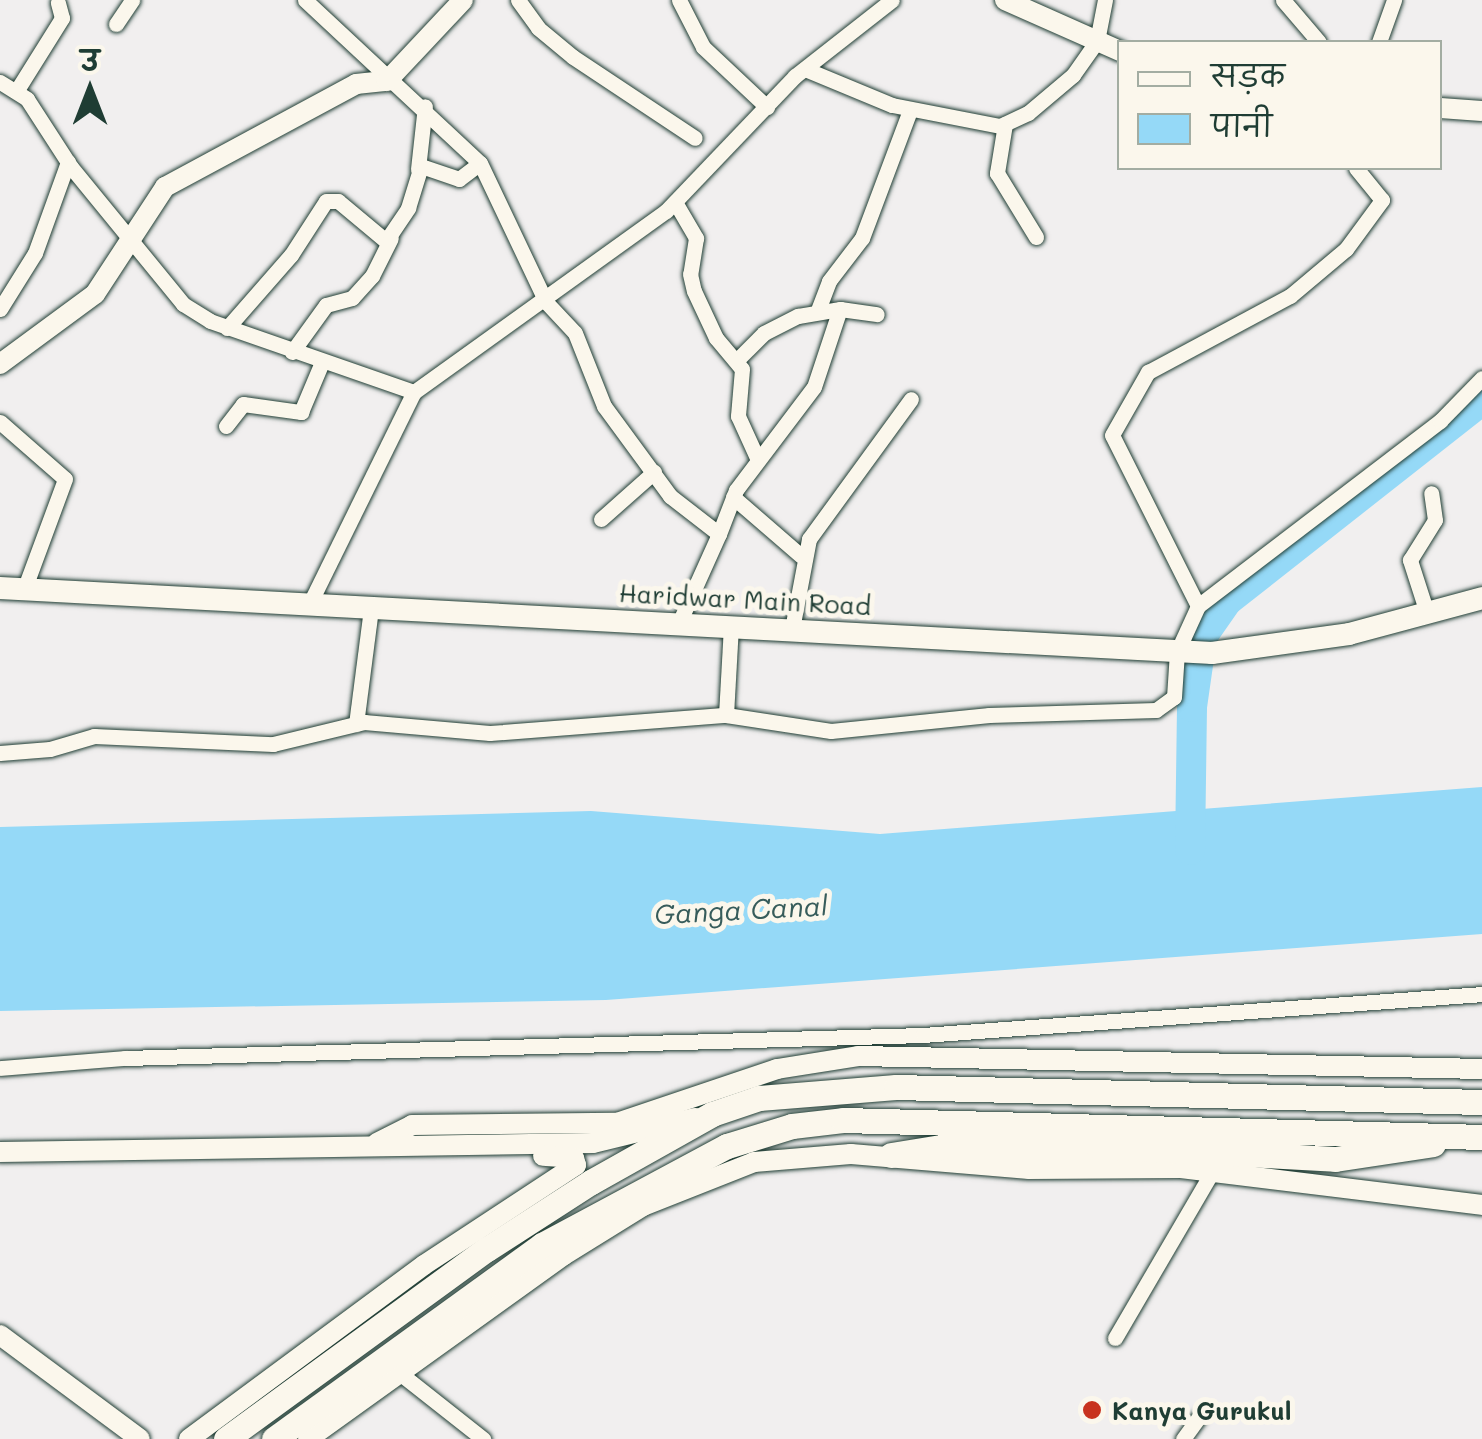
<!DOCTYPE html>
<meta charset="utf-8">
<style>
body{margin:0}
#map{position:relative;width:1482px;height:1439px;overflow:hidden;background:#f1efef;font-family:Mali,"Playpen Sans Deva",sans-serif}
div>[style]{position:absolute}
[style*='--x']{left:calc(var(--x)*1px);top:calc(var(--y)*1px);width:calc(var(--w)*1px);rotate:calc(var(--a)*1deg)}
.water>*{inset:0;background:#95d9f7}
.river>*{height:30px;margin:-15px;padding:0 15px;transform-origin:15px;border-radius:15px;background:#95d9f7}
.roads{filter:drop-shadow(0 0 2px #1f3d34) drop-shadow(0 0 2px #1f3d34)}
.minor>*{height:15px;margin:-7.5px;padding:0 7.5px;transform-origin:7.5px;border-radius:7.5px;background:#fbf7ec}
.tertiary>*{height:20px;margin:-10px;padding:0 10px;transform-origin:10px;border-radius:10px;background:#fbf7ec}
.secondary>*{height:22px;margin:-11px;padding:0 11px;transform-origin:11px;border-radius:11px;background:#fbf7ec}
.trunk>*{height:25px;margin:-12.5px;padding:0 12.5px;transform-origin:12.5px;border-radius:12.5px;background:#fbf7ec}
.dots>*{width:28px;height:28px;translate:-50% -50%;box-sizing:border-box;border:5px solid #fbf7ec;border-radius:50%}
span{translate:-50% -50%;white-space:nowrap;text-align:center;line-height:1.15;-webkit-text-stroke:10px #fbf7ec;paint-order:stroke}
.street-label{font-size:25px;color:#1f3d34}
.poi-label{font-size:25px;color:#1f3d34;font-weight:700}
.left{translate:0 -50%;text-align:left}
.water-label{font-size:28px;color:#375c5b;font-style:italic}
.legend{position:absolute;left:1117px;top:40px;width:325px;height:130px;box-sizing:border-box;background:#fbf7ec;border:2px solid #a3ada2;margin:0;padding:12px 18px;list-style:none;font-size:30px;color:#1f3d34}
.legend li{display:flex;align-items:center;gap:20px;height:50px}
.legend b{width:50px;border:2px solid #a3ada2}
.north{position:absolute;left:40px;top:40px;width:100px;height:100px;-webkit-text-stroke:8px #fbf7ec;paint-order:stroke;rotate:0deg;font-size:28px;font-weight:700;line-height:40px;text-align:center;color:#1f3d34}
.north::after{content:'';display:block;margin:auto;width:35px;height:45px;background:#1f3d34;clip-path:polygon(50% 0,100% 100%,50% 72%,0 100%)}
</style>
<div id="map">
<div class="water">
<i style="clip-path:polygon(1482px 787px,1482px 934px,606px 1000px,0 1011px,0 827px,591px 811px,880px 834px)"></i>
</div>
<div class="river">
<i style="--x:1190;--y:850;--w:143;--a:-89.2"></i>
<i style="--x:1192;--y:707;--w:71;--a:-81.9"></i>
<i style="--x:1202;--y:637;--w:44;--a:-55.2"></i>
<i style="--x:1227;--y:601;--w:325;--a:-38.2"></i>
</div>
<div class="roads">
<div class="minor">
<i style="--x:305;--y:0;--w:239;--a:43"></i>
<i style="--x:480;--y:163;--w:154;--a:64.6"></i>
<i style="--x:546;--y:302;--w:42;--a:46.9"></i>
<i style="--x:575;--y:333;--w:79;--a:68.3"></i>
<i style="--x:604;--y:406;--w:112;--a:53.7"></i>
<i style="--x:670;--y:496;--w:62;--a:37.8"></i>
<i style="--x:719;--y:534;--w:98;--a:114.2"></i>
<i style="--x:518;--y:0;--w:34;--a:54"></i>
<i style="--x:538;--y:28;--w:45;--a:39.6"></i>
<i style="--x:573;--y:57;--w:146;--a:33.6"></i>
<i style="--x:679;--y:0;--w:53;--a:62.9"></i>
<i style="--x:703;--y:47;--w:88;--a:43.2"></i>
<i style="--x:1283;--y:0;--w:55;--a:49.4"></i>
<i style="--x:116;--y:24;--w:29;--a:-56"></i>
<i style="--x:1379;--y:42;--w:45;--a:-70.3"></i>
<i style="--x:805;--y:69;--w:94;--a:22.5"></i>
<i style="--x:892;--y:105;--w:110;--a:11"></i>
<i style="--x:1000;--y:126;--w:31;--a:-25"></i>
<i style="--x:1028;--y:113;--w:59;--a:-40.2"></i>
<i style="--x:1073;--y:75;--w:42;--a:-54.8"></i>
<i style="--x:1097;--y:41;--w:42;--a:-79"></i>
<i style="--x:0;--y:82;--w:32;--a:32"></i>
<i style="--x:27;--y:99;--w:81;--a:57.1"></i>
<i style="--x:71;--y:167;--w:177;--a:50.7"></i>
<i style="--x:183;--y:304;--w:32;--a:32"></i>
<i style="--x:210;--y:321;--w:216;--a:19.2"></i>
<i style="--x:17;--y:90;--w:85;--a:-58"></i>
<i style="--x:62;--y:18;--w:16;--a:-105"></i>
<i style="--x:1005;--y:124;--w:50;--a:99.3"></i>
<i style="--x:997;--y:173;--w:75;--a:58.6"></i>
<i style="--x:418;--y:169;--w:63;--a:-83.7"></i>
<i style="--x:675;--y:202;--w:42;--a:59.7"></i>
<i style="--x:696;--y:238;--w:36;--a:99"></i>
<i style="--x:690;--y:274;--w:17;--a:77"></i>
<i style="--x:694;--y:291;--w:52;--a:64.9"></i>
<i style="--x:716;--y:338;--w:40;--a:50"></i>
<i style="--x:742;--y:369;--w:47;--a:94.9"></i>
<i style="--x:738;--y:416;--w:48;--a:65.6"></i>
<i style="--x:0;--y:309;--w:66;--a:-58"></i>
<i style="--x:35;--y:253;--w:97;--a:-70.1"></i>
<i style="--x:818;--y:310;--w:31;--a:-69"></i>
<i style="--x:829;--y:281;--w:54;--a:-52.5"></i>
<i style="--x:862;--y:238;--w:137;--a:-69.4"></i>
<i style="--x:227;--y:328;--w:97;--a:-48.8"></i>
<i style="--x:291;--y:255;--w:64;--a:-57.1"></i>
<i style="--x:326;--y:201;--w:12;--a:0"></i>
<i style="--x:338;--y:201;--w:62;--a:39.8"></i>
<i style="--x:386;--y:241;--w:40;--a:-56"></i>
<i style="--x:408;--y:208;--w:44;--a:-72.8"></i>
<i style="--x:421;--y:166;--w:40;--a:18.9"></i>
<i style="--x:459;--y:179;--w:26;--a:-37"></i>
<i style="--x:292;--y:352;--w:58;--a:-54.1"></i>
<i style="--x:326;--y:305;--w:27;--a:-15"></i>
<i style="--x:352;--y:298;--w:30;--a:-48"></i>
<i style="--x:372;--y:276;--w:42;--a:-63.4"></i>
<i style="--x:737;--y:360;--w:38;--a:-45"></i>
<i style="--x:764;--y:333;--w:38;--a:-27"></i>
<i style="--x:798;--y:316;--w:43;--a:-9.5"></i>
<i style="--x:840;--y:309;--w:37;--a:8"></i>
<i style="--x:0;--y:422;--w:86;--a:41.2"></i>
<i style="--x:65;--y:479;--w:118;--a:110.3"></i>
<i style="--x:226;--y:426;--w:28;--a:-52"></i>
<i style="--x:243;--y:404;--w:59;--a:7.9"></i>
<i style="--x:301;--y:412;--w:54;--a:-67.2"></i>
<i style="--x:733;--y:497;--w:90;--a:40.9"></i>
<i style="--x:601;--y:519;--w:71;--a:-41.6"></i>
<i style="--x:719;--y:534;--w:47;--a:-68.9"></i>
<i style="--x:736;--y:490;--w:129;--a:-52.9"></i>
<i style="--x:814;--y:387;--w:82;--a:-71.6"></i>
<i style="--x:309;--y:605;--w:237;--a:-63.8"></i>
<i style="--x:414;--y:392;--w:310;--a:-35.7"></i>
<i style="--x:666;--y:211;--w:187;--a:-46.3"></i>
<i style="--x:795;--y:76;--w:123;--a:-38.1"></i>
<i style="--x:1198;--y:606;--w:191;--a:-116.7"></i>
<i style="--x:1112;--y:435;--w:73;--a:-60.3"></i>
<i style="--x:1148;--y:372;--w:161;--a:-28.2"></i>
<i style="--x:1290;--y:296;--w:73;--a:-40"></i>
<i style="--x:1346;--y:249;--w:61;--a:-53.7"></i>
<i style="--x:1382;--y:200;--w:41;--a:-129.1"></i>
<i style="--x:1427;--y:613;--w:56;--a:-107.8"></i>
<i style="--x:1410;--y:560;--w:47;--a:-58"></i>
<i style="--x:1435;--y:520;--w:27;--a:-98"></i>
<i style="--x:792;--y:629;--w:92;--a:-79.3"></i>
<i style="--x:809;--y:539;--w:173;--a:-53.9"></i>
<i style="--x:726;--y:715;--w:89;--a:-86.8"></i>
<i style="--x:356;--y:724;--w:117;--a:-82.6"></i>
<i style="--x:0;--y:753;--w:50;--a:-4.6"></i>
<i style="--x:50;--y:749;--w:46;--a:-16.5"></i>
<i style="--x:94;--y:736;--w:179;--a:2.6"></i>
<i style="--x:273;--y:744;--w:94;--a:-13.6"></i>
<i style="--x:364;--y:722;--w:126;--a:5"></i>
<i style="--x:490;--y:733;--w:237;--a:-4.4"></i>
<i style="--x:726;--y:715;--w:106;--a:8.7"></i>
<i style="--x:831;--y:731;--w:159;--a:-5.8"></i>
<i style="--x:989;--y:715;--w:167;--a:-1.7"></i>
<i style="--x:1156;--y:710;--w:22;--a:-36"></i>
<i style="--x:1174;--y:697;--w:45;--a:-86.2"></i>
<i style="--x:1177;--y:652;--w:51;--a:-65.5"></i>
<i style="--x:1198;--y:606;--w:305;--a:-37.4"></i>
<i style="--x:1440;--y:421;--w:60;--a:-45.7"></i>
<i style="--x:0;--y:1068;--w:125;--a:-4.6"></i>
<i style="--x:125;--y:1058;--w:798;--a:-1.65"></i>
<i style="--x:923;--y:1035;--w:561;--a:-4.19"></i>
<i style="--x:1115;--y:1338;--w:192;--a:-59.7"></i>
<i style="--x:397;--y:1371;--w:110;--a:38.3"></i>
<i style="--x:1183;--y:1439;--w:26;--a:-54"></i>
</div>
<div class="tertiary">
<i style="--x:1005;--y:0;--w:126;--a:23.9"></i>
<i style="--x:1440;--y:108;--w:42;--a:4.1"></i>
<i style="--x:0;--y:364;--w:118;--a:-36.4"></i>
<i style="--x:95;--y:294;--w:128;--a:-56.8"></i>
<i style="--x:165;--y:187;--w:217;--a:-28.3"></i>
<i style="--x:356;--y:84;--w:31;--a:-6"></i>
<i style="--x:387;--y:81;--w:111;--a:-46.8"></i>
<i style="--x:377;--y:1143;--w:39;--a:-27"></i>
<i style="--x:412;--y:1125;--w:205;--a:-0.6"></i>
<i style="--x:617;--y:1123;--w:169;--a:-18.6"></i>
<i style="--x:777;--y:1069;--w:82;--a:-9.1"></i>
<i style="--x:858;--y:1056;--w:624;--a:1.19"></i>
<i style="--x:0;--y:1152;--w:593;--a:-0.87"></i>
<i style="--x:593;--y:1143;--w:105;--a:-13.8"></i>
<i style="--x:0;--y:1335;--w:174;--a:36.6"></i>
<i style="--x:189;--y:1439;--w:292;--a:-36.5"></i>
<i style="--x:424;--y:1265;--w:182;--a:-33.3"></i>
<i style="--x:576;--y:1165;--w:7;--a:-106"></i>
<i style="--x:574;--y:1158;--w:31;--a:-176"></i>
<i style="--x:308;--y:1439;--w:315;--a:-35.7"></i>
<i style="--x:564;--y:1255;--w:93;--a:-31.8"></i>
<i style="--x:643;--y:1206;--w:119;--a:-21.6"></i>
<i style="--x:754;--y:1162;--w:97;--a:-4.7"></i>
<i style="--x:851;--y:1154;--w:179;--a:4.8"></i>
<i style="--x:1029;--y:1169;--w:152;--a:-0.4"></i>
<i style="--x:1181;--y:1168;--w:303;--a:7"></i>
</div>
<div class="secondary">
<i style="--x:0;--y:588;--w:1214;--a:3.07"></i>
<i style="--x:1212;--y:653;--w:138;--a:-7.9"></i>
<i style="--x:1349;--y:634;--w:138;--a:-15.1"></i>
</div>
<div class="trunk">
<i style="--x:891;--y:1155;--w:58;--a:-9"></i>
<i style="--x:948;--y:1146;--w:149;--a:0"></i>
<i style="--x:1097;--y:1146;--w:238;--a:3.1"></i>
<i style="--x:1335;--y:1159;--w:99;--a:-8.7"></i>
<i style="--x:226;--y:1439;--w:323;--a:-36.1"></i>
<i style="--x:487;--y:1249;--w:124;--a:-32.8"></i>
<i style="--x:591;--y:1182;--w:139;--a:-29.3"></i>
<i style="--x:712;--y:1114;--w:50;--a:-18.8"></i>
<i style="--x:759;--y:1098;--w:137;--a:-4.6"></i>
<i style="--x:896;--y:1087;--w:586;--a:1.47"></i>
<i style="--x:274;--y:1439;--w:331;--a:-35.9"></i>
<i style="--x:542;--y:1245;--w:210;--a:-28.2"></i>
<i style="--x:727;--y:1146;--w:68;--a:-17.1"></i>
<i style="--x:792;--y:1126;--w:51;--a:-6.7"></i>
<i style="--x:843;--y:1120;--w:639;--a:1.52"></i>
</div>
</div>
<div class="dots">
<i style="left:1092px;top:1410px;background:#c8321e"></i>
</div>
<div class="street-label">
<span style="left:745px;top:599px;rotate:3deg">Haridwar Main Road</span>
</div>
<div class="poi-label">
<span class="left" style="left:1112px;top:1410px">Kanya Gurukul</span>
</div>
<div class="water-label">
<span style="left:741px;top:909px;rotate:-3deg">Ganga Canal</span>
</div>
<ul class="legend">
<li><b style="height:12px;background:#fbf7ec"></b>सड़क</li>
<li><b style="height:28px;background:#95d9f7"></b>पानी</li>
</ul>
<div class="north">उ</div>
</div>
